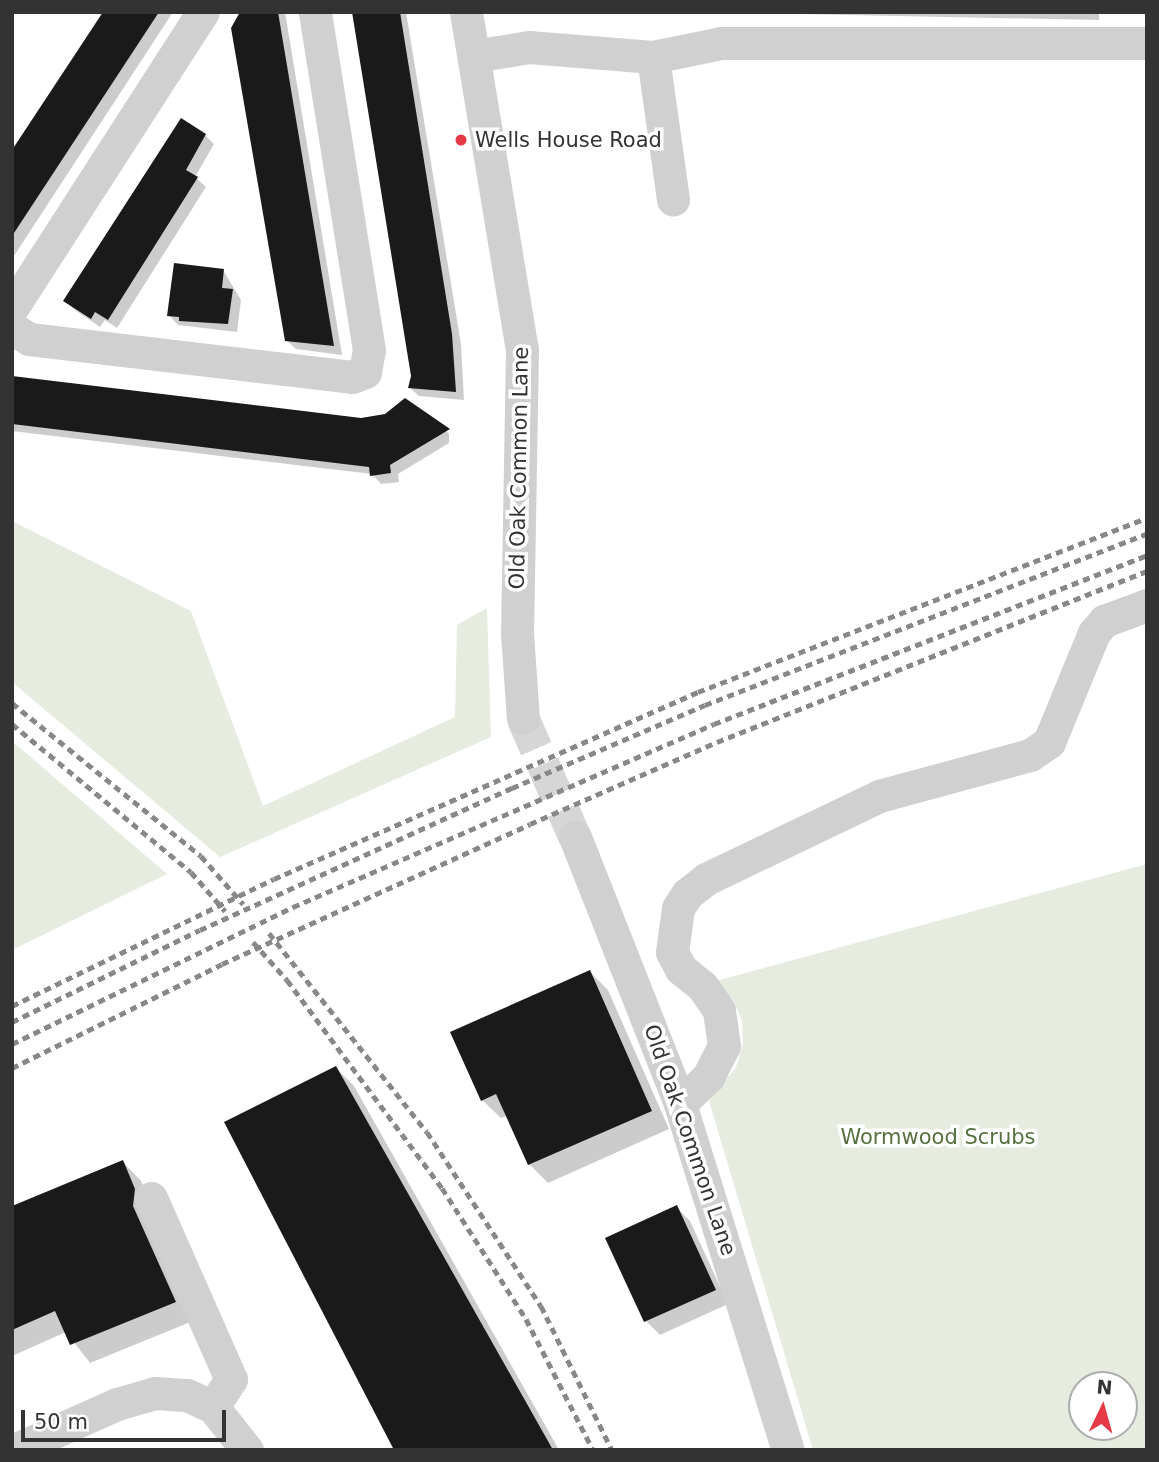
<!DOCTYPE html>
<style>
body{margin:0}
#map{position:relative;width:1159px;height:1462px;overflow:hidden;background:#fff;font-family:"DejaVu Sans",sans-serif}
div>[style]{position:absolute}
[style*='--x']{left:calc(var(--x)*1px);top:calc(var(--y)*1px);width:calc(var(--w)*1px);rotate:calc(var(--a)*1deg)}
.green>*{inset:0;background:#e6ecdf}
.shadow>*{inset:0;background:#0003}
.building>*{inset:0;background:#1a1a1a}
.minor-tunnel>*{height:33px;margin-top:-16.5px;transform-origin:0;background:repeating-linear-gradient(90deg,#d6d6d6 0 33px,transparent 0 50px)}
.minor>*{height:33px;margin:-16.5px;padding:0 16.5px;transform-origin:16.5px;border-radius:16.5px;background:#d0d0d0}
.rail>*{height:5px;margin-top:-2.5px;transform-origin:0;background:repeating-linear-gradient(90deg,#888 0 7px,transparent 0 12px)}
.dots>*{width:19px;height:19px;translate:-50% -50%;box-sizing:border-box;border:4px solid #fff;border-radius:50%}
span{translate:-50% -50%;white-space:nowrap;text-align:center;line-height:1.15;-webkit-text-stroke:7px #fff;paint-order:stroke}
.poi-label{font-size:21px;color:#333}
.left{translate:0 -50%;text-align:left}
.street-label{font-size:21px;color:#333}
.park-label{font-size:21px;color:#56703f}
.frame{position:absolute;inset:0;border:14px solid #333;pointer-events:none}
.north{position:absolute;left:1068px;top:1371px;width:70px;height:70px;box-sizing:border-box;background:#fff;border:2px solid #adadad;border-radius:50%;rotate:5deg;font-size:19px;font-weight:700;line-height:28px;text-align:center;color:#333}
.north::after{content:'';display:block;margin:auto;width:24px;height:32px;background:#e63946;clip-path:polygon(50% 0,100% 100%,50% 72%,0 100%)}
.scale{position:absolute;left:21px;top:1410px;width:205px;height:32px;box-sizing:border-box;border:4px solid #333;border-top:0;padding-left:9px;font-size:21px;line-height:24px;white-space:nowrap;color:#333;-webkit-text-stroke:5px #fff;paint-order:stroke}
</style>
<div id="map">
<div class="green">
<i style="clip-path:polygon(12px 521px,191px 611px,263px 806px,455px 717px,457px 625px,487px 608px,491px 737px,220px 857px,12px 682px)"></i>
<i style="clip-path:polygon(12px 741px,167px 874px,12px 950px)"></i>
<i style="clip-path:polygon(evenodd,1147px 864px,1147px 1450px,813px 1450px,709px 1101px,736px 1067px,743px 1044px,742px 1020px,733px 1000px,716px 981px,1147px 864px,1082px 1385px,1124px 1385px,1124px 1427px,1082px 1427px,1082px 1385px)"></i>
</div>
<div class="shadow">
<i style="clip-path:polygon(105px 12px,173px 12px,12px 259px,12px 156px)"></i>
<i style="clip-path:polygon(243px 12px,285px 12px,342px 355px,296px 349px,286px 340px)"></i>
<i style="clip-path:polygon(356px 12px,406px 12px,461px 344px,464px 400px,419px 396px,410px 388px,413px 377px)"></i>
<i style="clip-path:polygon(746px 12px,1099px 12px,1099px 20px,747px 13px)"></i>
<i style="clip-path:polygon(205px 135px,214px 144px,195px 177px,206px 187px,117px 328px,105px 320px,100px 327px,75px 310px,66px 301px)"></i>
<i style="clip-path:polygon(223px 270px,241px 300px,237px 332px,178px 325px,169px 315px)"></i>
<i style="clip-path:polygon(12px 378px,361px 419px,440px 424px,449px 434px,449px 443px,398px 474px,399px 482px,381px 484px,372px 474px,12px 431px)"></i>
<i style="clip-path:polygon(590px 972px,608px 990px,669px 1129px,548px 1183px,529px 1164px,508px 1115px,501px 1118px,482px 1100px)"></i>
<i style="clip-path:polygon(336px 1068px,354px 1086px,559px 1450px,396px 1450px)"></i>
<i style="clip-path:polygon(123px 1162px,141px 1181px,193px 1321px,90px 1363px,66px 1332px,12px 1356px,12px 1211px)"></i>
<i style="clip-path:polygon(676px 1207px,690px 1221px,728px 1304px,660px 1335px,646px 1321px)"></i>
</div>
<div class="building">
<i style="clip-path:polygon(103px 12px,159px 12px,12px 236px,12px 150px)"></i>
<i style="clip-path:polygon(240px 12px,278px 12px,334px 346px,285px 341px,231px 28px)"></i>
<i style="clip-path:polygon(352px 12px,400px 12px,452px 334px,456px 392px,408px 388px,411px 376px)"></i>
<i style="clip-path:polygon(181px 118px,206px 134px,186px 170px,198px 177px,108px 320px,95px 312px,91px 319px,63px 301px)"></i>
<i style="clip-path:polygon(174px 263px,224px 269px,222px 288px,233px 289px,228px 324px,179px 321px,179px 317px,167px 316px)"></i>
<i style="clip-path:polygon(12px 376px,361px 418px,385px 414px,405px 398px,450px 429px,390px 465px,391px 473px,370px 476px,369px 467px,12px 424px)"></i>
<i style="clip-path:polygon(590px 970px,652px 1111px,528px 1165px,496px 1094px,481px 1101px,450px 1032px)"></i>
<i style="clip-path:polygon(336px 1066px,553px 1450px,394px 1450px,224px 1122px)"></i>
<i style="clip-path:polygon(123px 1160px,135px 1189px,133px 1206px,176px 1302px,70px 1345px,55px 1311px,12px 1330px,12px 1206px)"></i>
<i style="clip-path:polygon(677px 1205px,716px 1290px,644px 1322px,605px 1238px)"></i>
</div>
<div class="minor-tunnel">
<i style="--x:523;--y:718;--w:130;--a:66.4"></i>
</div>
<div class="minor">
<i style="--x:466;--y:12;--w:342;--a:80.6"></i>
<i style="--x:522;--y:349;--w:284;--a:91"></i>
<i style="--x:517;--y:633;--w:85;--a:86"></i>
<i style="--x:474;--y:56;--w:56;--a:-9.3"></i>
<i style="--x:529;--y:47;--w:124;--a:4.6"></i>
<i style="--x:653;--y:57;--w:144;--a:82"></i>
<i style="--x:653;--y:57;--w:69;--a:-11.6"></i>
<i style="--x:721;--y:43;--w:426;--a:0"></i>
<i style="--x:12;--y:308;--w:352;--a:-57.2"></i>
<i style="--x:12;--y:328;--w:20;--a:33"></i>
<i style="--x:29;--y:339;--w:325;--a:6.7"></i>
<i style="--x:352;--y:377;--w:14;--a:-21"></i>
<i style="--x:365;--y:372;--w:22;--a:-80"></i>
<i style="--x:369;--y:350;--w:342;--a:-99.1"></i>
<i style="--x:575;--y:837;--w:287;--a:68.5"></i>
<i style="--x:680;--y:1104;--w:362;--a:72.7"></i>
<i style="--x:680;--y:1104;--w:39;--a:-44"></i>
<i style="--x:708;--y:1077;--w:35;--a:-63"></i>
<i style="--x:724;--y:1046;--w:36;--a:-98"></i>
<i style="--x:719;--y:1010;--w:29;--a:-125"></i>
<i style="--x:702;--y:986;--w:27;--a:-141"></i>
<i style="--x:681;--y:969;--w:19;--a:-118"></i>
<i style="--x:672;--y:952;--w:44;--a:-82.2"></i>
<i style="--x:678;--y:908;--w:17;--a:-57"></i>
<i style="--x:687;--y:894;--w:24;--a:-38"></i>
<i style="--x:706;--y:879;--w:192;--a:-25.6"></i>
<i style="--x:879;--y:796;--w:156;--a:-15.2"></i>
<i style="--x:1030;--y:755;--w:23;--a:-34"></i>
<i style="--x:1049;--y:742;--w:118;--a:-67.6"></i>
<i style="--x:1094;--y:633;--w:16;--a:-50"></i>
<i style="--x:1104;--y:621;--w:46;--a:-20.4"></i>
<i style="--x:151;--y:1198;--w:198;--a:66.2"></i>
<i style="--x:231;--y:1379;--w:33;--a:123"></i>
<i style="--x:14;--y:1450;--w:113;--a:-24.1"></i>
<i style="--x:117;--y:1404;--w:40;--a:-16"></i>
<i style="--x:155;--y:1393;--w:32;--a:4"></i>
<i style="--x:187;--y:1395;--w:29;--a:25"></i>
<i style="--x:213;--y:1407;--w:55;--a:51.7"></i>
</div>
<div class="rail">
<i style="--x:12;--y:703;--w:243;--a:39"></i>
<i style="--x:201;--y:856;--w:64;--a:48.8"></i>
<i style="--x:12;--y:724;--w:232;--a:39.6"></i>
<i style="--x:191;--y:872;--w:52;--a:48.9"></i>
<i style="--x:269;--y:933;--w:254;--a:51.6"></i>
<i style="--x:427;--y:1132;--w:208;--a:56.8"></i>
<i style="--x:541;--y:1306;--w:161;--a:63.8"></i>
<i style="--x:253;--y:942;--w:51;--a:48.2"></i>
<i style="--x:287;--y:980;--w:259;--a:53.3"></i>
<i style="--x:442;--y:1188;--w:156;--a:57.3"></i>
<i style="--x:526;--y:1319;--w:147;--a:62.9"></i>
<i style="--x:12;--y:1006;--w:291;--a:-25.9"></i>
<i style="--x:274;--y:879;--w:463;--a:-23.8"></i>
<i style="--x:698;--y:692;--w:482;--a:-21.2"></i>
<i style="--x:12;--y:1022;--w:209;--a:-26.1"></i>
<i style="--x:200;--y:930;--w:343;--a:-24.5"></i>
<i style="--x:512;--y:788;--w:210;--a:-23.3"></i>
<i style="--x:705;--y:705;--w:474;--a:-21.2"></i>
<i style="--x:12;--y:1044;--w:313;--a:-26"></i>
<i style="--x:293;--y:907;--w:459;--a:-23.5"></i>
<i style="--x:714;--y:724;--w:465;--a:-21.3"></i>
<i style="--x:12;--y:1068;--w:234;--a:-26.3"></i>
<i style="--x:222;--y:964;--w:338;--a:-24.4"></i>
<i style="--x:530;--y:824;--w:204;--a:-23.7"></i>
<i style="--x:717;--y:742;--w:463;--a:-21.7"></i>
</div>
<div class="dots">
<i style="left:461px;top:140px;background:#e63946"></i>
</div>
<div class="poi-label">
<span class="left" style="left:475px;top:140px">Wells House Road</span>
</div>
<div class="street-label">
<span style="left:519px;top:468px;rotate:-89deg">Old Oak Common Lane</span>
<span style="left:690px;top:1140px;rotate:71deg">Old Oak Common Lane</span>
</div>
<div class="park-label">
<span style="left:938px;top:1137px">Wormwood Scrubs</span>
</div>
<div class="frame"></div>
<div class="north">N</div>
<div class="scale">50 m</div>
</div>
